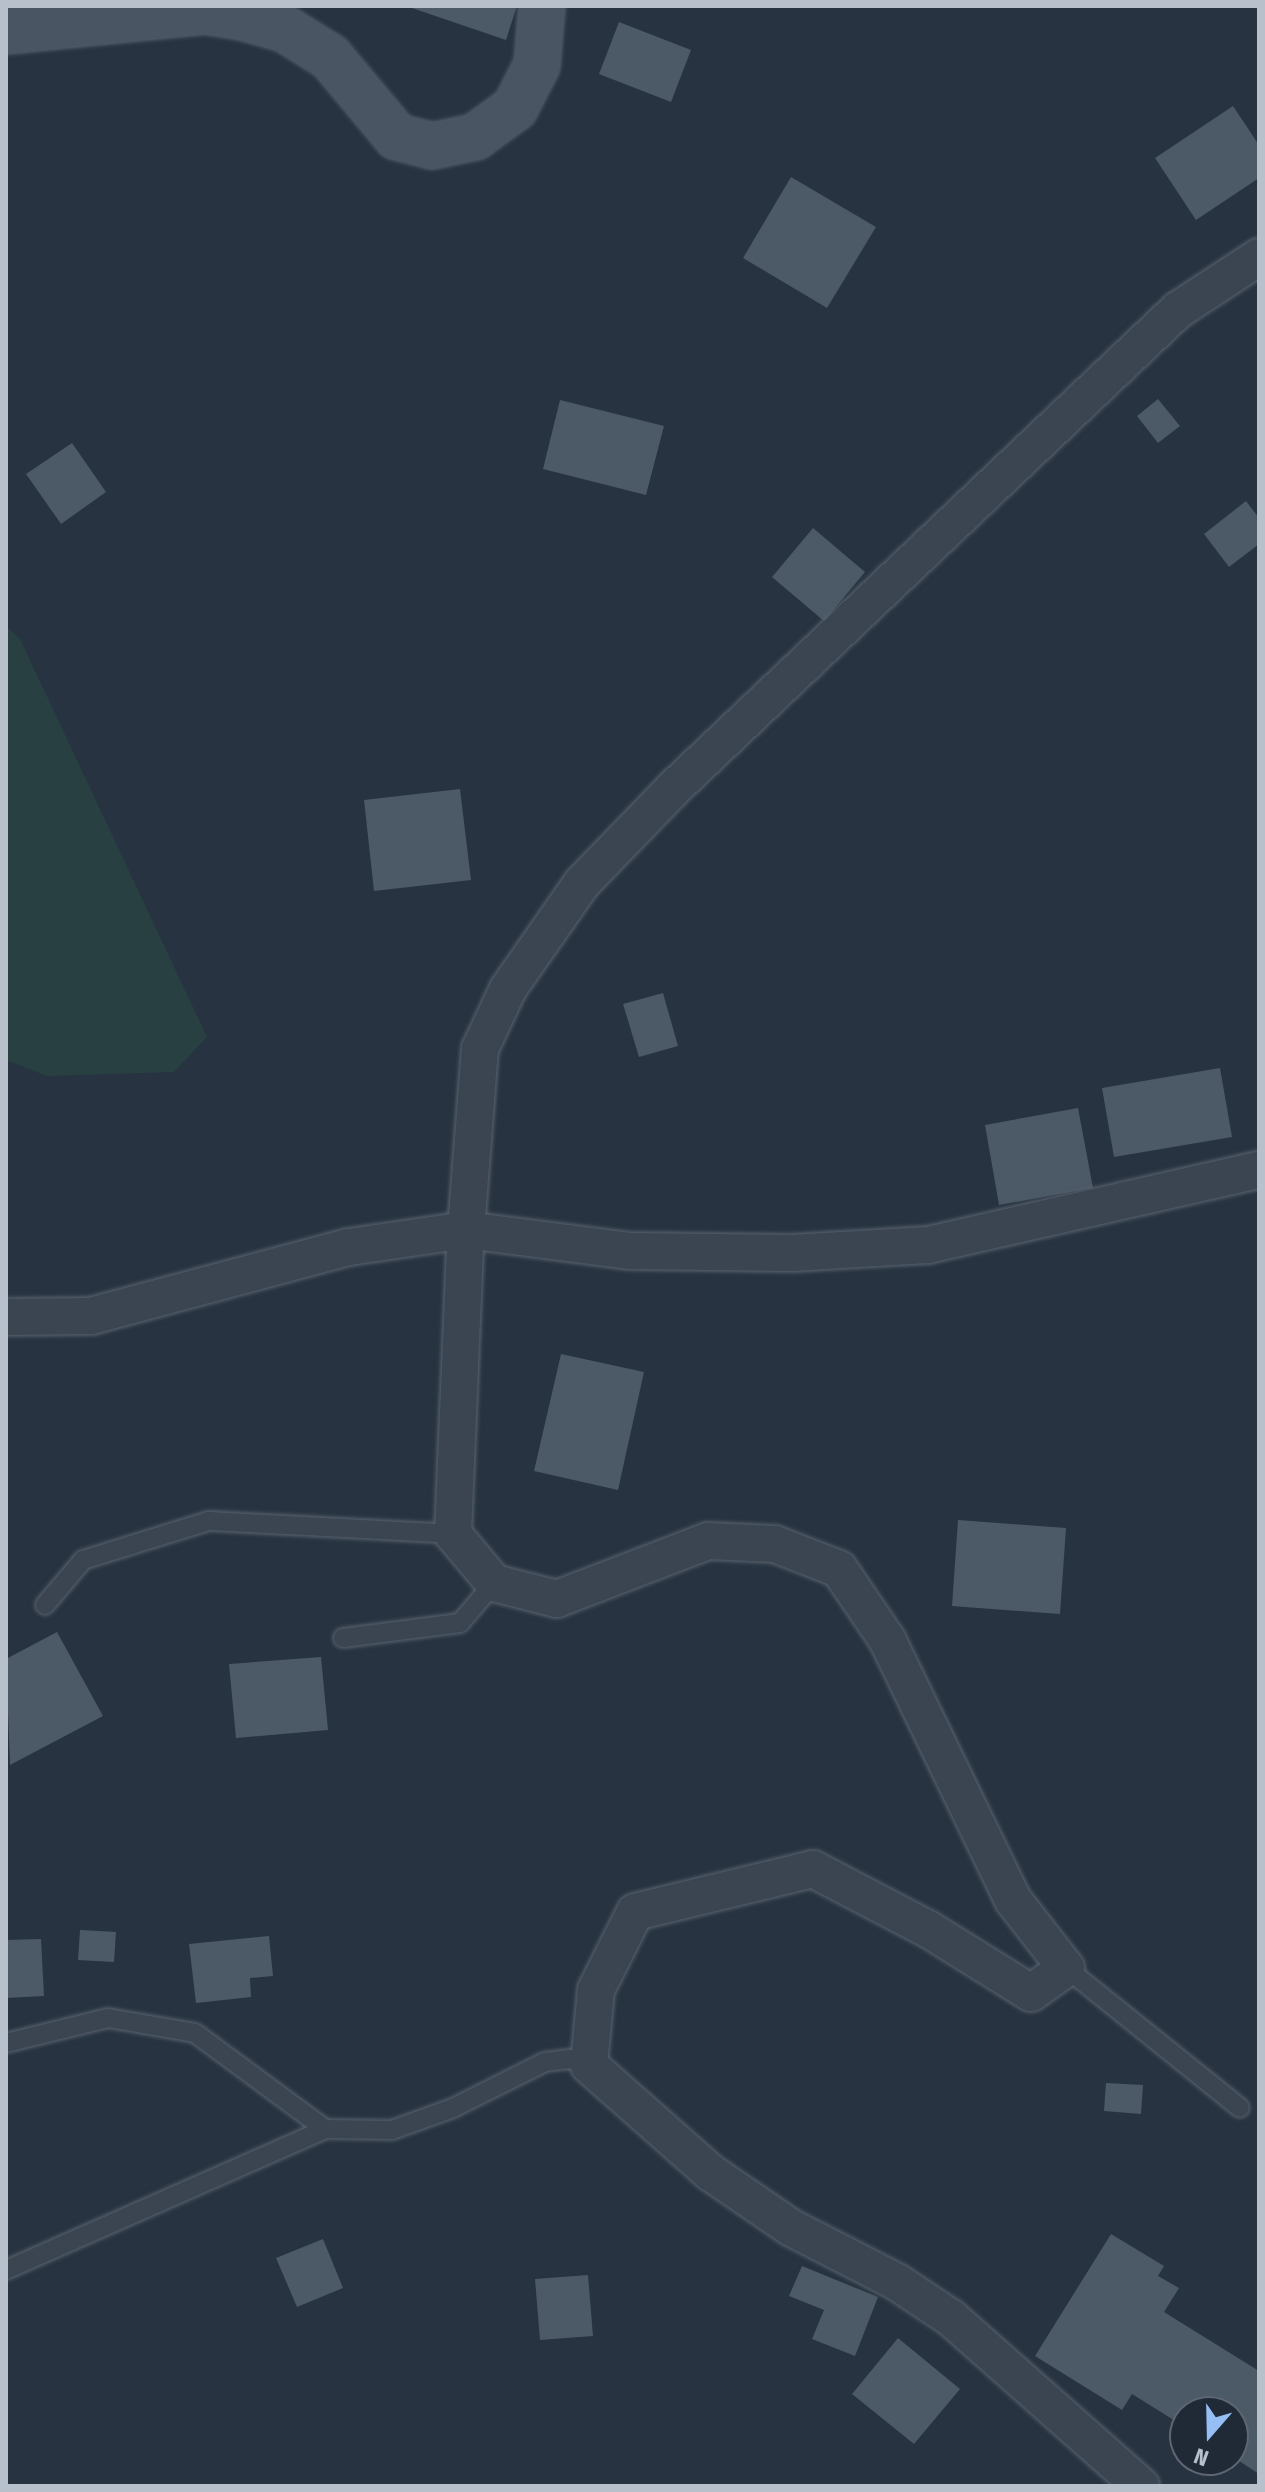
<!DOCTYPE html>
<style>
body{margin:0}
#map{position:relative;width:1265px;height:2492px;overflow:hidden;background:#273341;font-family:"Fira Sans Condensed",sans-serif}
div>[style]{position:absolute}
[style*='--x']{left:calc(var(--x)*1px);top:calc(var(--y)*1px);width:calc(var(--w)*1px);rotate:calc(var(--a)*1deg)}
.green>*{inset:0;background:#294042}
.building>*{inset:0;background:#4c5966}
.roads{filter:drop-shadow(0 0 2px #59636e) drop-shadow(0 0 2px #59636e)}
.lane>*{height:18px;margin:-9px;padding:0 9px;transform-origin:9px;border-radius:9px;background:#3b4551}
.street>*{height:36px;margin:-18px;padding:0 18px;transform-origin:18px;border-radius:18px;background:#3b4551}
.secondary>*{height:44px;margin:-22px;padding:0 22px;transform-origin:22px;border-radius:22px;background:#4a5563}
span{translate:-50% -50%;white-space:nowrap;text-align:center;line-height:1.15;-webkit-text-stroke:7px #202a36;paint-order:stroke}
.frame{position:absolute;inset:0;border:8px solid #b8c0cb;pointer-events:none}
.north{position:absolute;left:1169px;top:2396px;width:80px;height:80px;box-sizing:border-box;background:#202a36;border:2px solid #5d6672;border-radius:50%;rotate:200deg;font-size:22px;font-weight:700;line-height:32px;text-align:center;color:#b8c0cb}
.north::after{content:'';display:block;margin:auto;width:28px;height:36px;background:#94bef4;clip-path:polygon(50% 0,100% 100%,50% 72%,0 100%)}
</style>
<div id="map">
<div class="green">
<i style="clip-path:polygon(6px 626px,20px 639px,207px 1037px,174px 1072px,47px 1076px,6px 1060px)"></i>
</div>
<div class="building">
<i style="clip-path:polygon(406px 6px,517px 6px,506px 40px)"></i>
<i style="clip-path:polygon(619px 22px,691px 50px,671px 102px,599px 74px)"></i>
<i style="clip-path:polygon(1233px 106px,1259px 145px,1259px 178px,1196px 220px,1155px 158px)"></i>
<i style="clip-path:polygon(791px 177px,876px 227px,827px 308px,743px 258px)"></i>
<i style="clip-path:polygon(1158px 399px,1180px 426px,1158px 443px,1137px 416px)"></i>
<i style="clip-path:polygon(560px 400px,664px 426px,646px 495px,543px 469px)"></i>
<i style="clip-path:polygon(72px 443px,106px 492px,61px 524px,26px 474px)"></i>
<i style="clip-path:polygon(1246px 501px,1259px 518px,1259px 544px,1229px 567px,1204px 534px)"></i>
<i style="clip-path:polygon(813px 528px,865px 572px,824px 621px,772px 577px)"></i>
<i style="clip-path:polygon(460px 789px,471px 880px,374px 891px,364px 800px)"></i>
<i style="clip-path:polygon(663px 993px,678px 1046px,639px 1057px,623px 1004px)"></i>
<i style="clip-path:polygon(1220px 1068px,1232px 1137px,1114px 1157px,1102px 1088px)"></i>
<i style="clip-path:polygon(1078px 1108px,1093px 1188px,999px 1205px,985px 1125px)"></i>
<i style="clip-path:polygon(561px 1354px,644px 1372px,618px 1490px,534px 1471px)"></i>
<i style="clip-path:polygon(958px 1520px,1066px 1528px,1060px 1614px,952px 1606px)"></i>
<i style="clip-path:polygon(57px 1632px,103px 1716px,10px 1765px,6px 1659px)"></i>
<i style="clip-path:polygon(321px 1657px,328px 1730px,236px 1738px,229px 1664px)"></i>
<i style="clip-path:polygon(80px 1930px,116px 1932px,114px 1962px,78px 1960px)"></i>
<i style="clip-path:polygon(269px 1936px,273px 1976px,250px 1978px,251px 1997px,196px 2003px,189px 1944px)"></i>
<i style="clip-path:polygon(41px 1939px,44px 1996px,6px 1998px,6px 1940px)"></i>
<i style="clip-path:polygon(1106px 2083px,1143px 2085px,1141px 2114px,1104px 2111px)"></i>
<i style="clip-path:polygon(1111px 2234px,1164px 2266px,1158px 2276px,1179px 2288px,1164px 2312px,1259px 2371px,1259px 2474px,1233px 2457px,1233px 2412px,1185px 2412px,1185px 2427px,1132px 2394px,1122px 2410px,1035px 2356px)"></i>
<i style="clip-path:polygon(323px 2239px,343px 2288px,297px 2307px,276px 2258px)"></i>
<i style="clip-path:polygon(802px 2266px,878px 2297px,855px 2356px,812px 2339px,824px 2310px,789px 2296px)"></i>
<i style="clip-path:polygon(588px 2275px,593px 2336px,540px 2340px,535px 2279px)"></i>
<i style="clip-path:polygon(898px 2338px,960px 2389px,914px 2444px,852px 2394px)"></i>
</div>
<div class="roads">
<div class="lane">
<i style="--x:45;--y:1605;--w:59;--a:-49.8"></i>
<i style="--x:83;--y:1560;--w:132;--a:-17.2"></i>
<i style="--x:209;--y:1521;--w:244;--a:3"></i>
<i style="--x:343;--y:1638;--w:118;--a:-7.3"></i>
<i style="--x:460;--y:1623;--w:52;--a:-49.6"></i>
<i style="--x:1066;--y:1968;--w:223;--a:38.8"></i>
<i style="--x:6;--y:2043;--w:105;--a:-13.8"></i>
<i style="--x:108;--y:2018;--w:88;--a:9.8"></i>
<i style="--x:195;--y:2033;--w:162;--a:36.4"></i>
<i style="--x:325;--y:2129;--w:67;--a:0.9"></i>
<i style="--x:392;--y:2130;--w:65;--a:-19.8"></i>
<i style="--x:453;--y:2108;--w:103;--a:-26.6"></i>
<i style="--x:545;--y:2062;--w:25;--a:-7"></i>
<i style="--x:570;--y:2059;--w:20;--a:18"></i>
<i style="--x:6;--y:2270;--w:349;--a:-23.8"></i>
</div>
<div class="street">
<i style="--x:6;--y:1317;--w:85;--a:-0.7"></i>
<i style="--x:91;--y:1316;--w:267;--a:-15"></i>
<i style="--x:349;--y:1247;--w:118;--a:-8.3"></i>
<i style="--x:466;--y:1230;--w:166;--a:7.3"></i>
<i style="--x:631;--y:1251;--w:161;--a:0.7"></i>
<i style="--x:792;--y:1253;--w:136;--a:-3.4"></i>
<i style="--x:928;--y:1245;--w:339;--a:-12.8"></i>
<i style="--x:1141;--y:2486;--w:254;--a:-138.5"></i>
<i style="--x:951;--y:2318;--w:65;--a:-146.3"></i>
<i style="--x:897;--y:2282;--w:120;--a:-152.8"></i>
<i style="--x:790;--y:2227;--w:96;--a:-145.6"></i>
<i style="--x:711;--y:2173;--w:163;--a:-138.5"></i>
<i style="--x:589;--y:2065;--w:75;--a:-84.7"></i>
<i style="--x:596;--y:1990;--w:87;--a:-63.4"></i>
<i style="--x:635;--y:1912;--w:183;--a:-13.6"></i>
<i style="--x:813;--y:1869;--w:130;--a:27.6"></i>
<i style="--x:928;--y:1929;--w:121;--a:31.9"></i>
<i style="--x:1031;--y:1993;--w:43;--a:-35.5"></i>
<i style="--x:1066;--y:1968;--w:86;--a:-127.9"></i>
<i style="--x:1013;--y:1900;--w:288;--a:-115.8"></i>
<i style="--x:888;--y:1641;--w:87;--a:-124.2"></i>
<i style="--x:839;--y:1569;--w:69;--a:-158.7"></i>
<i style="--x:775;--y:1544;--w:67;--a:-177.4"></i>
<i style="--x:708;--y:1541;--w:162;--a:159"></i>
<i style="--x:557;--y:1599;--w:65;--a:-165.7"></i>
<i style="--x:494;--y:1583;--w:64;--a:-129.9"></i>
<i style="--x:453;--y:1534;--w:304;--a:-87.6"></i>
<i style="--x:466;--y:1230;--w:182;--a:-85.6"></i>
<i style="--x:480;--y:1049;--w:66;--a:-65"></i>
<i style="--x:508;--y:989;--w:129;--a:-55.1"></i>
<i style="--x:582;--y:883;--w:131;--a:-45.9"></i>
<i style="--x:673;--y:789;--w:696;--a:-43.49"></i>
<i style="--x:1178;--y:310;--w:97;--a:-33.2"></i>
</div>
<div class="secondary">
<i style="--x:6;--y:31;--w:200;--a:-5.7"></i>
<i style="--x:205;--y:11;--w:38;--a:9"></i>
<i style="--x:243;--y:17;--w:44;--a:15.9"></i>
<i style="--x:285;--y:29;--w:53;--a:31.9"></i>
<i style="--x:330;--y:57;--w:104;--a:50.1"></i>
<i style="--x:397;--y:137;--w:36;--a:14"></i>
<i style="--x:432;--y:146;--w:44;--a:-11.8"></i>
<i style="--x:475;--y:137;--w:49;--a:-35.9"></i>
<i style="--x:515;--y:108;--w:48;--a:-62.9"></i>
<i style="--x:537;--y:65;--w:59;--a:-85.2"></i>
</div>
</div>
<div class="frame"></div>
<div class="north">N</div>
</div>
